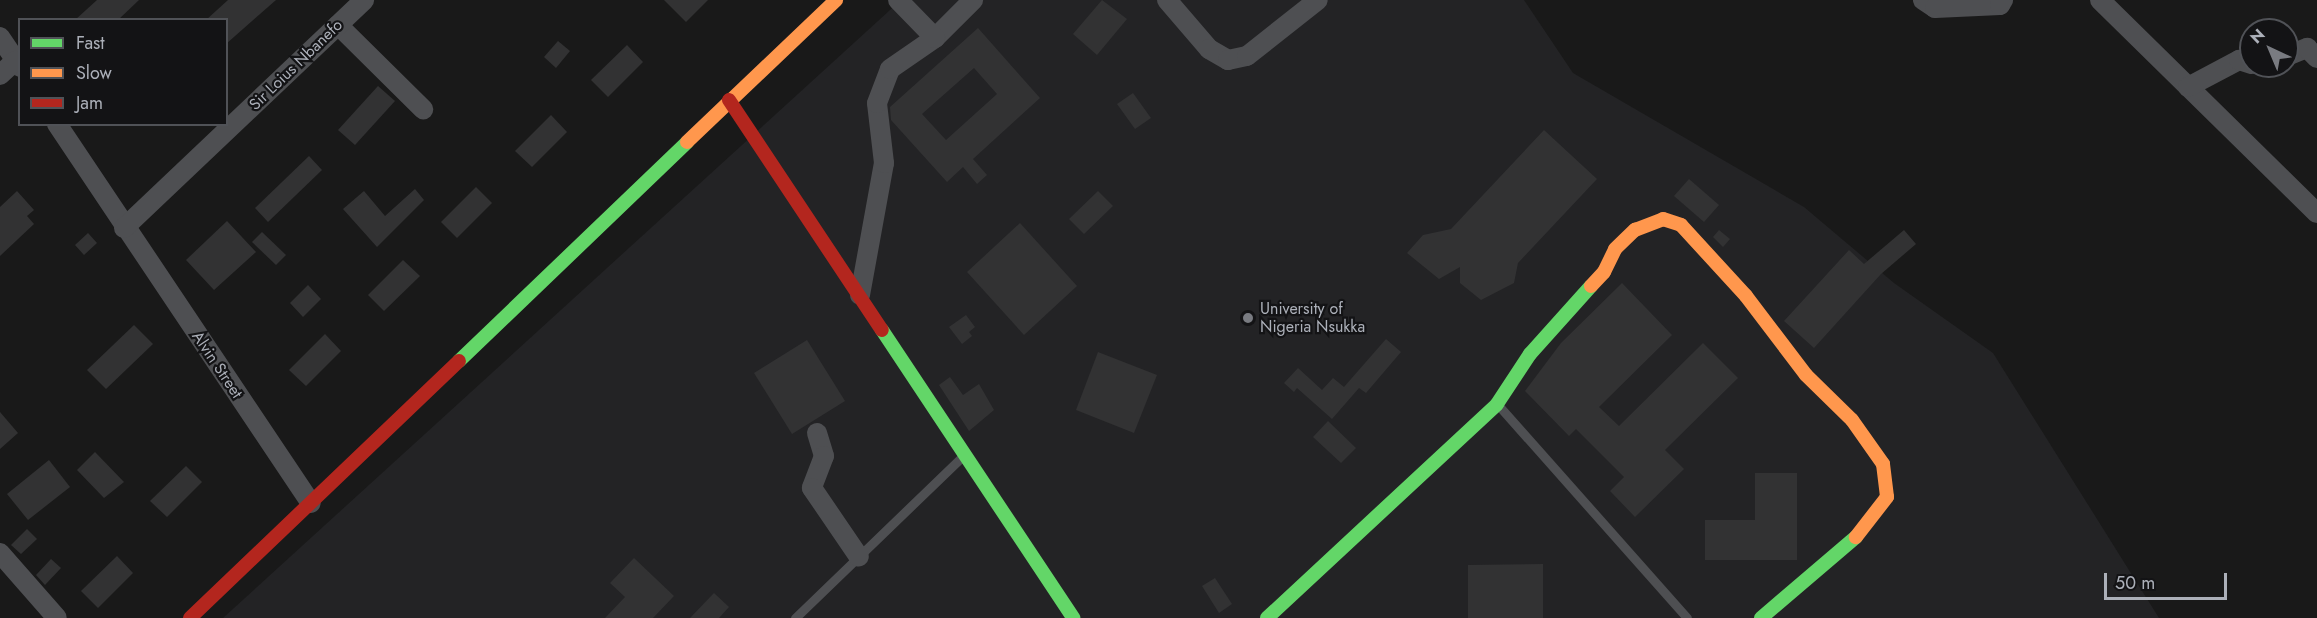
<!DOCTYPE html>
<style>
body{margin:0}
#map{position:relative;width:2317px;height:618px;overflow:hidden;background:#191919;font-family:Jost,sans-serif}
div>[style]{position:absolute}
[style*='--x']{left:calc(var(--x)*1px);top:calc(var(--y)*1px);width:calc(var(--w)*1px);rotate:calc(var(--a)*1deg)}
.built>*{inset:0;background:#232325}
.building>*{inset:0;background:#323233}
.lane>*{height:9px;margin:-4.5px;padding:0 4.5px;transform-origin:4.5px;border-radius:4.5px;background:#4e4f52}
.street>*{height:20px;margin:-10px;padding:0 10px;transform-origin:10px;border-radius:10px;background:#4e4f52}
.fast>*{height:14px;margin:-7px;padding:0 7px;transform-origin:7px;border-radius:7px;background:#63d668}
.slow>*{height:14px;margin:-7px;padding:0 7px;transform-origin:7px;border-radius:7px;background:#ff974d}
.jam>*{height:14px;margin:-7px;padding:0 7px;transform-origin:7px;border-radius:7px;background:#b3261e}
.dots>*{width:16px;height:16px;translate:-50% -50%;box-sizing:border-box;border:3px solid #131315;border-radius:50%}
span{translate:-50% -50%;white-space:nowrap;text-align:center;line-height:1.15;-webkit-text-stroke:4.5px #131315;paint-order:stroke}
.street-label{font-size:16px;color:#acb0b9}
.poi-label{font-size:16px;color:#acb0b9}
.left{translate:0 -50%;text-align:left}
.legend{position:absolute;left:18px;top:18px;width:210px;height:108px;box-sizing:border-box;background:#131315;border:2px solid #505257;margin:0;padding:8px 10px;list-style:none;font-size:18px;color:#acb0b9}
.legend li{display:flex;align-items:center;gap:12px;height:30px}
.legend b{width:30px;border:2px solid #505257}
.north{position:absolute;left:2239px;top:18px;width:60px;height:60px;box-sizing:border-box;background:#131315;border:2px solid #505257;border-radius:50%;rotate:316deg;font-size:16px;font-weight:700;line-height:24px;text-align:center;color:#acb0b9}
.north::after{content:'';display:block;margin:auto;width:21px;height:27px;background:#797b81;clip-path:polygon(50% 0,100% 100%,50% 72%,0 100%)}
.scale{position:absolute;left:2104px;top:573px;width:123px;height:27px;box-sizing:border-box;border:3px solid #acb0b9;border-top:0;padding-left:8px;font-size:18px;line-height:21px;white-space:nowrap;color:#acb0b9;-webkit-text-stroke:4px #131315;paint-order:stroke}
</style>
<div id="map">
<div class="built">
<i style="clip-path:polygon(901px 0,1524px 0,1573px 73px,1804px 207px,1894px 283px,1993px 353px,2159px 618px,223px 618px)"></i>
</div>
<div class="building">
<i style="clip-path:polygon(97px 0,139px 0,118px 20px,75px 20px)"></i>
<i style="clip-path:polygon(228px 0,276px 0,226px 44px,226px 20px,206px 20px)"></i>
<i style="clip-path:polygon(664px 0,708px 0,686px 22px)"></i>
<i style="clip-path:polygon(1102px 0,1127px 19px,1097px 55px,1073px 34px)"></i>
<i style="clip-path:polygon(evenodd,978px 28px,1040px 98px,973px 159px,987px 175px,977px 184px,963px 167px,947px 182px,891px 120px,890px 107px,978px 28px,974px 68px,997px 94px,946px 140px,922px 114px,974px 68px)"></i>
<i style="clip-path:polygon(558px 41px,570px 51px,556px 68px,544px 57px)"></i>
<i style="clip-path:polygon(627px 45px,643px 62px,608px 97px,591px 80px)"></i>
<i style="clip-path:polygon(378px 86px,395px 101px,355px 145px,338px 130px)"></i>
<i style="clip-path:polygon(1133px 93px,1151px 118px,1135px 129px,1117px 104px)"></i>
<i style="clip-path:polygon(551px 115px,567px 132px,532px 167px,515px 151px)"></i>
<i style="clip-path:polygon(1544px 130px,1597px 179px,1518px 263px,1514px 283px,1481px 300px,1460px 283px,1460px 267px,1439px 279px,1407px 253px,1423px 235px,1451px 229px)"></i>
<i style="clip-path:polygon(309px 156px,322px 170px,268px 222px,255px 208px)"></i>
<i style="clip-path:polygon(1689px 179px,1719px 205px,1704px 222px,1674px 196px)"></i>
<i style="clip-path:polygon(476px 187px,492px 203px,457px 238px,441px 222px)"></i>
<i style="clip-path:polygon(415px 189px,424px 200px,377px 247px,343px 209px,364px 191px,385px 216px)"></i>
<i style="clip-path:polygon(17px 191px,34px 210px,27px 216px,34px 224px,0 256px,0 207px)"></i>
<i style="clip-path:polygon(1098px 191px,1113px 206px,1084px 234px,1069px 219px)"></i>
<i style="clip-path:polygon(227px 221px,256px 252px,214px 290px,186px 260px)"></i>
<i style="clip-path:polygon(1020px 223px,1077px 286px,1024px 335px,967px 272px)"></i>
<i style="clip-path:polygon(1719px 230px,1730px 239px,1723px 247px,1713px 237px)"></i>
<i style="clip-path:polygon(1904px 230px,1916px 244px,1881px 274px,1814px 348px,1784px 321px,1849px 250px,1864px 264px)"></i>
<i style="clip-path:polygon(262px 232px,286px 255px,276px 265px,252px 242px)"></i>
<i style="clip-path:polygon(88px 233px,97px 243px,84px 255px,75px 245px)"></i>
<i style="clip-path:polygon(403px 260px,420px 276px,384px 311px,368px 295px)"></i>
<i style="clip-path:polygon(1622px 283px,1672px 335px,1599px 407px,1619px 426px,1703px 343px,1738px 378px,1665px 450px,1684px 469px,1635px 517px,1610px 491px,1624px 477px,1576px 429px,1569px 436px,1525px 391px,1561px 343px)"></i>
<i style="clip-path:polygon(308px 285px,321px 299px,303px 317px,290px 303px)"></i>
<i style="clip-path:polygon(966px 315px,975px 327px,969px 332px,972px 336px,962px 344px,949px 327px)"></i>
<i style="clip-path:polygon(134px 325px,153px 344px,106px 389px,87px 370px)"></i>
<i style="clip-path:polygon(325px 334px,341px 351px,306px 386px,289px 370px)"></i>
<i style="clip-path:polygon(1386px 339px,1401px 352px,1366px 393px,1359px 388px,1332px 419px,1297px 388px,1294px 392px,1284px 383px,1298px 368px,1322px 390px,1333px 378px,1344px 387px)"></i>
<i style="clip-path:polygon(807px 340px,845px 401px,792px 434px,754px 373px)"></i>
<i style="clip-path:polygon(1098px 352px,1157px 375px,1134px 433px,1076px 410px)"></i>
<i style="clip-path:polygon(950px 377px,963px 395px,979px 384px,994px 410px,969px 431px,939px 385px)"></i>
<i style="clip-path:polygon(0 412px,18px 433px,0 449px)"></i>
<i style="clip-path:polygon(1328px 421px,1356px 448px,1341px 463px,1313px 437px)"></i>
<i style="clip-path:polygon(95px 452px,124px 482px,104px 498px,77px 470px)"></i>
<i style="clip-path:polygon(49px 460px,70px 487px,28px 520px,7px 494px)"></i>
<i style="clip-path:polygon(186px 466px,202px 482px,167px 517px,150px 501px)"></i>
<i style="clip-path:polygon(1755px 473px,1797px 473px,1797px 560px,1705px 560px,1705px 520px,1755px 520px)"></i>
<i style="clip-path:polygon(27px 529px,37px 539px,21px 554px,11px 545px)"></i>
<i style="clip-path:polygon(117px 556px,133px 573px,98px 608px,81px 591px)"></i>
<i style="clip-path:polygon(634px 558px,674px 596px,653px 618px,605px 618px,625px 597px,610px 583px)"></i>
<i style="clip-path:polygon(51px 559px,61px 568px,45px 585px,36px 575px)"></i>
<i style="clip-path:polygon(1543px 564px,1543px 618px,1468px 618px,1468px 565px)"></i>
<i style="clip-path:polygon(1215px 578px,1232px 604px,1219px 613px,1202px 586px)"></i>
<i style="clip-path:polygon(714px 593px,729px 607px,719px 618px,690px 618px)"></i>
</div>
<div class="lane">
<i style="--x:1499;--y:406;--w:283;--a:48.4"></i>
<i style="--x:795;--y:618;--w:233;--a:-44"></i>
</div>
<div class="street">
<i style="--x:1167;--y:0;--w:65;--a:49.4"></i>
<i style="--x:1209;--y:49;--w:22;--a:30"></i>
<i style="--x:1228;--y:60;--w:19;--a:-12"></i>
<i style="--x:1247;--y:56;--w:90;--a:-38.3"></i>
<i style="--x:1923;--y:0;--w:14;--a:34"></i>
<i style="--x:1935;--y:8;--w:65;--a:-2.6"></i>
<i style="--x:2000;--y:5;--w:6;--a:-59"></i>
<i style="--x:2100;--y:0;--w:304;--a:44.5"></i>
<i style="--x:338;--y:25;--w:120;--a:44.7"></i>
<i style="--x:0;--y:37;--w:36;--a:56"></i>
<i style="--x:935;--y:38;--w:54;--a:-45"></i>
<i style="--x:2287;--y:56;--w:22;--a:-22"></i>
<i style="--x:2307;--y:48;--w:14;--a:45"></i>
<i style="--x:0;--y:75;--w:21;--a:-43"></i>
<i style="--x:2188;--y:87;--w:58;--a:-27.9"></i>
<i style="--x:2239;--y:60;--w:13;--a:18"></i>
<i style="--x:57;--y:124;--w:456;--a:56.2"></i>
<i style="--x:124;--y:228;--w:331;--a:-43.5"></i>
<i style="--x:860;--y:295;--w:134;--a:-79.7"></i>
<i style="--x:884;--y:163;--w:60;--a:-96.7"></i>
<i style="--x:877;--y:103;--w:36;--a:-69"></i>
<i style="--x:890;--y:69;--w:55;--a:-34.6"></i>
<i style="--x:935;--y:38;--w:53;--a:-134.2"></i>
<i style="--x:817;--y:433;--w:24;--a:73"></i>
<i style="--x:824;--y:456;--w:34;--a:111"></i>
<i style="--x:812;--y:488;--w:83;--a:55.7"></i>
<i style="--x:0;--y:553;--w:86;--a:48.8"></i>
</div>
<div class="fast">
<i style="--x:882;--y:330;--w:346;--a:56.4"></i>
<i style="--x:459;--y:361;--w:316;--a:-43.8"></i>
<i style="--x:1267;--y:618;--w:314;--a:-42.9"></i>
<i style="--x:1497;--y:404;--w:60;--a:-56.6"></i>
<i style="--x:1530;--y:354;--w:91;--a:-48.1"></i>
<i style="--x:1761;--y:618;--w:125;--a:-40.5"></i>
</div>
<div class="slow">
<i style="--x:687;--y:142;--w:206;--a:-43.6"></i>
<i style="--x:1591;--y:286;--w:19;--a:-47"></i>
<i style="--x:1604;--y:272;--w:25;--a:-64"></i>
<i style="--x:1615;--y:249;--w:28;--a:-44"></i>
<i style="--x:1635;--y:230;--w:30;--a:-21"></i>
<i style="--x:1663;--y:219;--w:19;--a:18"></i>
<i style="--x:1681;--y:225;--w:96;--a:47.5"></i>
<i style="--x:1746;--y:296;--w:99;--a:52.8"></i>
<i style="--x:1806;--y:375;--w:64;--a:44.4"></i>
<i style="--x:1852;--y:420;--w:54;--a:54.8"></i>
<i style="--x:1883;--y:464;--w:33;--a:83"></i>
<i style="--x:1887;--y:497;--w:51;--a:127.8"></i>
</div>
<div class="jam">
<i style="--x:729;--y:100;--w:276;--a:56.4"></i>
<i style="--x:190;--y:618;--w:372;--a:-43.7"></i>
</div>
<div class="dots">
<i style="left:1248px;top:318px;background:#797b81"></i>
</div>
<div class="street-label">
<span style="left:296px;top:65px;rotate:-44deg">Sir Loius Nbanefo</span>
<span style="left:217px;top:365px;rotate:56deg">Alvin Street</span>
</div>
<div class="poi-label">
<span class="left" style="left:1260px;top:318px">University of<br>Nigeria Nsukka</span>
</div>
<ul class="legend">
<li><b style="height:8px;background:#63d668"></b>Fast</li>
<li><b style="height:8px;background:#ff974d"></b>Slow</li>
<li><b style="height:8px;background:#b3261e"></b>Jam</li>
</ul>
<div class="north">N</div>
<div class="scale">50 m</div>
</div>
